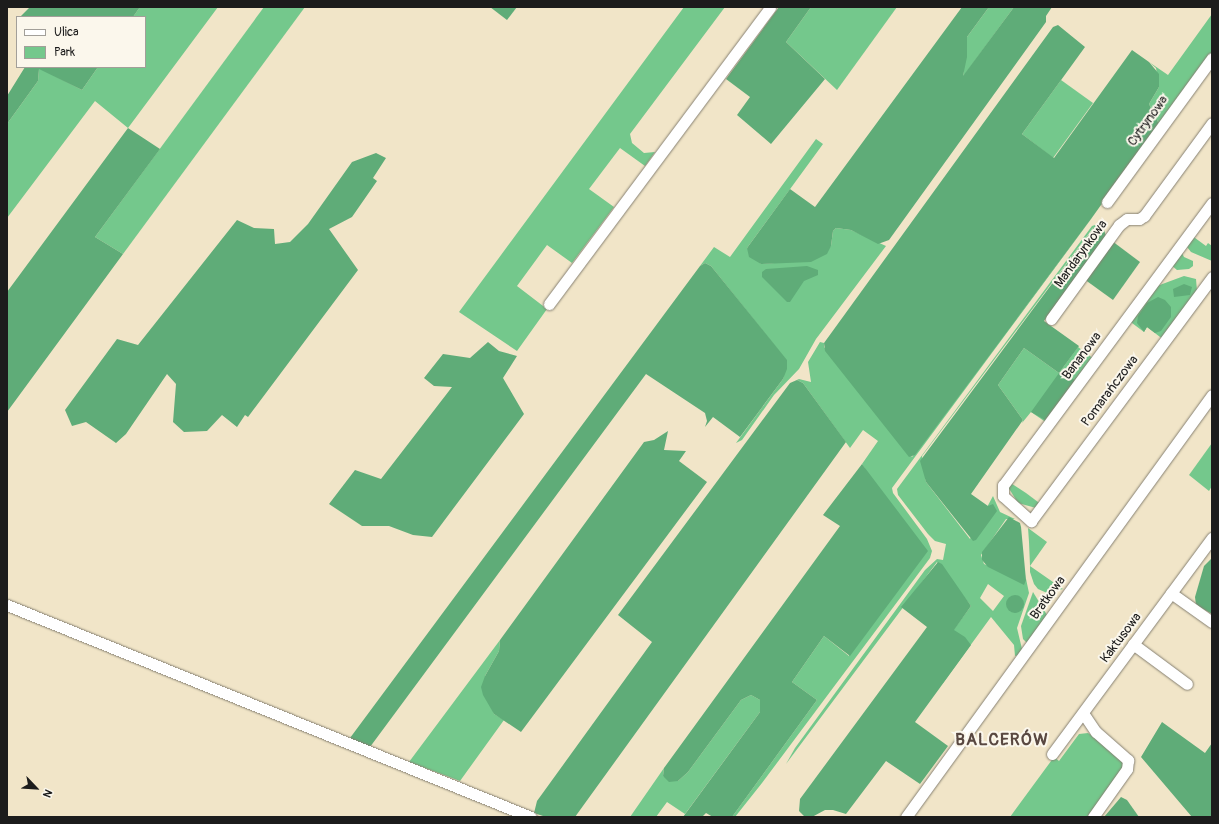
<!DOCTYPE html>
<meta charset="utf-8">
<style>
body{margin:0}
#map{position:relative;width:1219px;height:824px;overflow:hidden;background:#f1e5c8;font-family:Pangolin,sans-serif}
div>[style]{position:absolute}
[style*='--x']{left:calc(var(--x)*1px);top:calc(var(--y)*1px);width:calc(var(--w)*1px);rotate:calc(var(--a)*1deg)}
.green>*{inset:0;background:#74c88c}
.forest>*{inset:0;background:#5fac78}
.round{border-radius:50%}
.roads{filter:drop-shadow(0 0 1px #868072) drop-shadow(0 0 1px #868072)}
.minor>*{height:11px;margin:-5.5px;padding:0 5.5px;transform-origin:5.5px;border-radius:5.5px;background:#fff}
span{translate:-50% -50%;white-space:nowrap;text-align:center;line-height:1.15;-webkit-text-stroke:4px #fbf7ec;paint-order:stroke}
.street-label{font-size:13px;color:#1c1c1c}
.district-label{font-size:17px;color:#594841;font-weight:700;letter-spacing:1px}
.frame{position:absolute;inset:0;border:8px solid #1c1c1c;pointer-events:none}
.legend{position:absolute;left:16px;top:16px;width:130px;height:52px;box-sizing:border-box;background:#fbf7ec;border:1px solid #a29f99;margin:0;padding:5px 7px;list-style:none;font-size:12px;color:#1c1c1c}
.legend li{display:flex;align-items:center;gap:8px;height:20px}
.legend b{width:20px;border:1px solid #a29f99}
.north{position:absolute;left:16px;top:768px;width:40px;height:40px;-webkit-text-stroke:3px #fbf7ec;paint-order:stroke;rotate:115deg;font-size:11px;font-weight:700;line-height:16px;text-align:center;color:#1c1c1c}
.north::after{content:'';display:block;margin:auto;width:14px;height:18px;background:#1c1c1c;clip-path:polygon(50% 0,100% 100%,50% 72%,0 100%)}
</style>
<div id="map">
<div class="green">
<i style="clip-path:polygon(140px 7px,218px 7px,128px 128px,95px 101px,7px 218px,7px 124px,38px 81px,39px 68px,82px 90px,98px 67px,145px 67px,145px 17px,133px 17px)"></i>
<i style="clip-path:polygon(264px 7px,305px 7px,123px 254px,95px 237px)"></i>
<i style="clip-path:polygon(684px 7px,725px 7px,630px 134px,632px 143px,644px 153px,655px 152px,645px 166px,620px 148px,589px 189px,614px 207px,572px 263px,547px 245px,517px 286px,547px 309px,517px 351px,459px 312px)"></i>
<i style="clip-path:polygon(811px 7px,897px 7px,837px 90px,786px 42px)"></i>
<i style="clip-path:polygon(989px 7px,1014px 7px,963px 77px,967px 37px)"></i>
<i style="clip-path:polygon(1212px 14px,1212px 54px,1159px 124px,1149px 104px,1159px 87px,1156px 68px,1149px 62px,1168px 75px)"></i>
<i style="clip-path:polygon(1061px 80px,1093px 103px,1053px 158px,1022px 134px)"></i>
<i style="clip-path:polygon(816px 139px,823px 144px,747px 248px,761px 264px,787px 262px,831px 246px,833px 231px,836px 228px,851px 230px,886px 246px,816px 339px,799px 369px,774px 395px,742px 440px,736px 443px,783px 379px,787px 361px,711px 266px,705px 263px,700px 266px,714px 247px,730px 257px)"></i>
<i style="clip-path:polygon(1097px 211px,892px 488px,893px 493px,927px 539px,932px 551px,930px 558px,762px 783px,735px 817px,732px 817px,817px 700px,792px 682px,824px 636px,849px 656px,866px 470px,862px 464px,878px 441px,863px 430px,850px 448px,803px 383px,797px 380px,790px 383px,799px 379px,811px 382px,808px 362px,820px 342px,824px 343px,824px 347px,912px 457px)"></i>
<i style="clip-path:polygon(evenodd,1095px 225px,1099px 226px,1093px 228px,922px 456px,926px 482px,970px 539px,993px 496px,1000px 512px,1015px 519px,1006px 519px,981px 555px,984px 564px,1026px 580px,1025px 574px,1029px 593px,1017px 628px,1022px 649px,1019px 655px,1015px 656px,1014px 645px,991px 617px,943px 683px,924px 670px,971px 606px,937px 562px,786px 764px,795px 748px,925px 570px,937px 559px,943px 560px,946px 544px,935px 541px,928px 534px,898px 495px,897px 489px,1092px 226px,1095px 225px,988px 584px,1004px 596px,993px 611px,980px 598px,988px 584px)"></i>
<i style="clip-path:polygon(1191px 235px,1206px 246px,1208px 243px,1212px 246px,1212px 261px,1191px 252px,1187px 247px)"></i>
<i style="clip-path:polygon(1181px 251px,1184px 257px,1193px 261px,1193px 266px,1189px 269px,1177px 270px,1171px 265px)"></i>
<i style="clip-path:polygon(1184px 276px,1196px 279px,1197px 291px,1164px 340px,1147px 327px,1144px 332px,1128px 320px,1157px 286px)"></i>
<i style="clip-path:polygon(1078px 347px,1094px 359px,1047px 423px,1031px 412px,1022px 423px,1023px 420px,998px 385px,1024px 348px,1059px 373px)"></i>
<i style="clip-path:polygon(1212px 443px,1212px 486px,1209px 491px,1189px 475px)"></i>
<i style="clip-path:polygon(1009px 482px,1026px 493px,1042px 505px,1036px 508px,1018px 503px,1008px 487px)"></i>
<i style="clip-path:polygon(1028px 528px,1047px 542px,1030px 566px,1063px 589px,1047px 593px,1038px 589px,1034px 584px,1030px 572px,1030px 566px,1029px 542px)"></i>
<i style="clip-path:polygon(1033px 592px,1047px 615px,1027px 643px,1023px 639px,1021px 626px)"></i>
<i style="clip-path:polygon(500px 640px,499px 651px,485px 676px,494px 714px,504px 720px,460px 781px,409px 762px)"></i>
<i style="clip-path:polygon(751px 695px,760px 700px,760px 712px,685px 814px,667px 802px,656px 817px,630px 817px,664px 768px,663px 776px,678px 781px,688px 772px,741px 700px)"></i>
<i style="clip-path:polygon(1088px 733px,1122px 757px,1124px 767px,1087px 817px,1010px 817px,1054px 757px,1059px 761px,1079px 734px)"></i>
</div>
<div class="forest">
<i style="clip-path:polygon(30px 7px,140px 7px,133px 17px,20px 17px)"></i>
<i style="clip-path:polygon(490px 7px,517px 7px,507px 20px)"></i>
<i style="clip-path:polygon(779px 7px,811px 7px,786px 42px,825px 79px,771px 144px,737px 115px,750px 97px,726px 79px)"></i>
<i style="clip-path:polygon(962px 7px,989px 7px,967px 37px,967px 57px,963px 76px,1014px 7px,1052px 7px,1046px 16px,1046px 22px,889px 240px,878px 244px,851px 230px,836px 228px,833px 231px,831px 246px,827px 254px,811px 262px,761px 264px,749px 257px,747px 248px,790px 189px,815px 207px)"></i>
<i style="clip-path:polygon(1058px 25px,1085px 47px,1022px 134px,1054px 158px,1132px 50px,1149px 62px,1159px 74px,1159px 87px,1149px 104px,1159px 124px,1091px 219px,915px 455px,909px 457px,825px 351px,824px 343px,1053px 27px)"></i>
<i style="clip-path:polygon(25px 67px,98px 67px,82px 90px,39px 69px,38px 81px,7px 124px,7px 96px)"></i>
<i style="clip-path:polygon(128px 128px,160px 149px,95px 237px,123px 254px,7px 412px,7px 292px)"></i>
<i style="clip-path:polygon(376px 153px,386px 158px,373px 178px,377px 181px,352px 217px,329px 229px,358px 270px,248px 417px,245px 415px,237px 427px,222px 415px,207px 431px,184px 432px,173px 422px,176px 384px,167px 374px,126px 434px,116px 443px,86px 422px,72px 426px,65px 410px,117px 339px,138px 345px,237px 220px,254px 228px,274px 229px,275px 244px,290px 242px,308px 224px,352px 162px)"></i>
<i style="clip-path:polygon(1095px 226px,1104px 230px,1106px 236px,1044px 321px,1079px 346px,1059px 373px,1075px 380px,1045px 420px,1031px 412px,1059px 373px,1024px 348px,998px 385px,1023px 420px,971px 494px,988px 506px,993px 504px,997px 511px,976px 540px,973px 541px,926px 482px,920px 461px)"></i>
<i style="clip-path:polygon(1112px 241px,1140px 262px,1113px 300px,1084px 279px)"></i>
<i style="clip-path:polygon(705px 263px,711px 266px,787px 360px,787px 369px,783px 379px,740px 437px,713px 417px,705px 427px,707px 421px,705px 413px,646px 374px,370px 747px,350px 738px,700px 266px)"></i>
<i style="clip-path:polygon(807px 266px,818px 270px,818px 275px,804px 281px,790px 302px,787px 302px,762px 277px,762px 272px,766px 269px)"></i>
<i style="clip-path:polygon(1184px 284px,1192px 287px,1190px 295px,1174px 297px,1173px 289px)"></i>
<i style="clip-path:polygon(1158px 297px,1165px 300px,1171px 307px,1171px 317px,1161px 331px,1155px 333px,1147px 327px,1144px 332px,1137px 323px,1138px 316px,1147px 303px)"></i>
<i style="clip-path:polygon(488px 342px,499px 351px,517px 356px,503px 378px,524px 414px,432px 537px,413px 535px,389px 526px,362px 526px,329px 504px,355px 470px,381px 479px,452px 387px,434px 386px,424px 378px,443px 354px,470px 358px)"></i>
<i style="clip-path:polygon(797px 380px,803px 383px,846px 442px,575px 817px,546px 817px,534px 813px,537px 801px,652px 642px,618px 615px,790px 383px)"></i>
<i style="clip-path:polygon(668px 431px,664px 450px,686px 451px,679px 461px,707px 482px,521px 732px,494px 714px,483px 695px,481px 687px,485px 676px,499px 651px,500px 640px,644px 442px,654px 440px)"></i>
<i style="clip-path:polygon(862px 464px,928px 551px,850px 656px,824px 636px,792px 682px,817px 700px,732px 817px,713px 817px,706px 813px,702px 817px,683px 817px,760px 712px,760px 700px,751px 695px,741px 700px,688px 772px,678px 781px,669px 782px,663px 776px,664px 768px,840px 526px,823px 515px)"></i>
<i style="clip-path:polygon(1009px 517px,1020px 523px,1021px 527px,1026px 580px,1024px 585px,988px 567px,982px 560px,982px 552px)"></i>
<i style="clip-path:polygon(1212px 558px,1212px 614px,1196px 605px,1195px 597px,1204px 566px)"></i>
<i style="clip-path:polygon(938px 562px,942px 564px,971px 606px,954px 630px,965px 637px,971px 645px,915px 722px,948px 746px,920px 784px,886px 761px,846px 814px,833px 810px,825px 810px,812px 817px,804px 816px,799px 811px,800px 799px,927px 627px,901px 607px)"></i>
<i class="round" style="left:1006px;top:595px;width:18px;height:18px"></i>
<i style="clip-path:polygon(1162px 722px,1205px 753px,1212px 743px,1212px 817px,1192px 817px,1141px 757px)"></i>
<i style="clip-path:polygon(1121px 797px,1127px 800px,1139px 817px,1104px 817px)"></i>
</div>
<div class="roads">
<div class="minor">
<i style="--x:1107;--y:202;--w:178;--a:-53.9"></i>
<i style="--x:1212;--y:203;--w:351;--a:126.5"></i>
<i style="--x:1003;--y:485;--w:11;--a:90"></i>
<i style="--x:1003;--y:496;--w:38;--a:42"></i>
<i style="--x:1031;--y:521;--w:304;--a:-53.4"></i>
<i style="--x:549;--y:304;--w:370;--a:-53.3"></i>
<i style="--x:1051;--y:319;--w:116;--a:-54.1"></i>
<i style="--x:1119;--y:225;--w:10;--a:-37"></i>
<i style="--x:1127;--y:219;--w:12;--a:0"></i>
<i style="--x:1139;--y:219;--w:6;--a:-31"></i>
<i style="--x:1144;--y:216;--w:115;--a:-53.8"></i>
<i style="--x:1171;--y:593;--w:50;--a:35.3"></i>
<i style="--x:7;--y:605;--w:565;--a:22.03"></i>
<i style="--x:1133;--y:644;--w:67;--a:36.5"></i>
<i style="--x:1083;--y:713;--w:23;--a:56"></i>
<i style="--x:1096;--y:732;--w:43;--a:41.2"></i>
<i style="--x:1128;--y:760;--w:9;--a:96"></i>
<i style="--x:1127;--y:769;--w:59;--a:125.3"></i>
<i style="--x:1052;--y:754;--w:269;--a:-53.5"></i>
<i style="--x:906;--y:817;--w:521;--a:-54.05"></i>
</div>
</div>
<div class="street-label">
<span style="left:1148px;top:121px;rotate:-54deg">Cytrynowa</span>
<span style="left:1081px;top:254px;rotate:-54deg">Mandarynkowa</span>
<span style="left:1082px;top:356px;rotate:-53deg">Bananowa</span>
<span style="left:1110px;top:391px;rotate:-53deg">Pomarańczowa</span>
<span style="left:1048px;top:598px;rotate:-54deg">Bratkowa</span>
<span style="left:1121px;top:638px;rotate:-53deg">Kaktusowa</span>
</div>
<div class="district-label">
<span style="left:1002px;top:740px">BALCERÓW</span>
</div>
<div class="frame"></div>
<ul class="legend">
<li><b style="height:5px;background:#fff"></b>Ulica</li>
<li><b style="height:11px;background:#74c88c"></b>Park</li>
</ul>
<div class="north">N</div>
</div>
